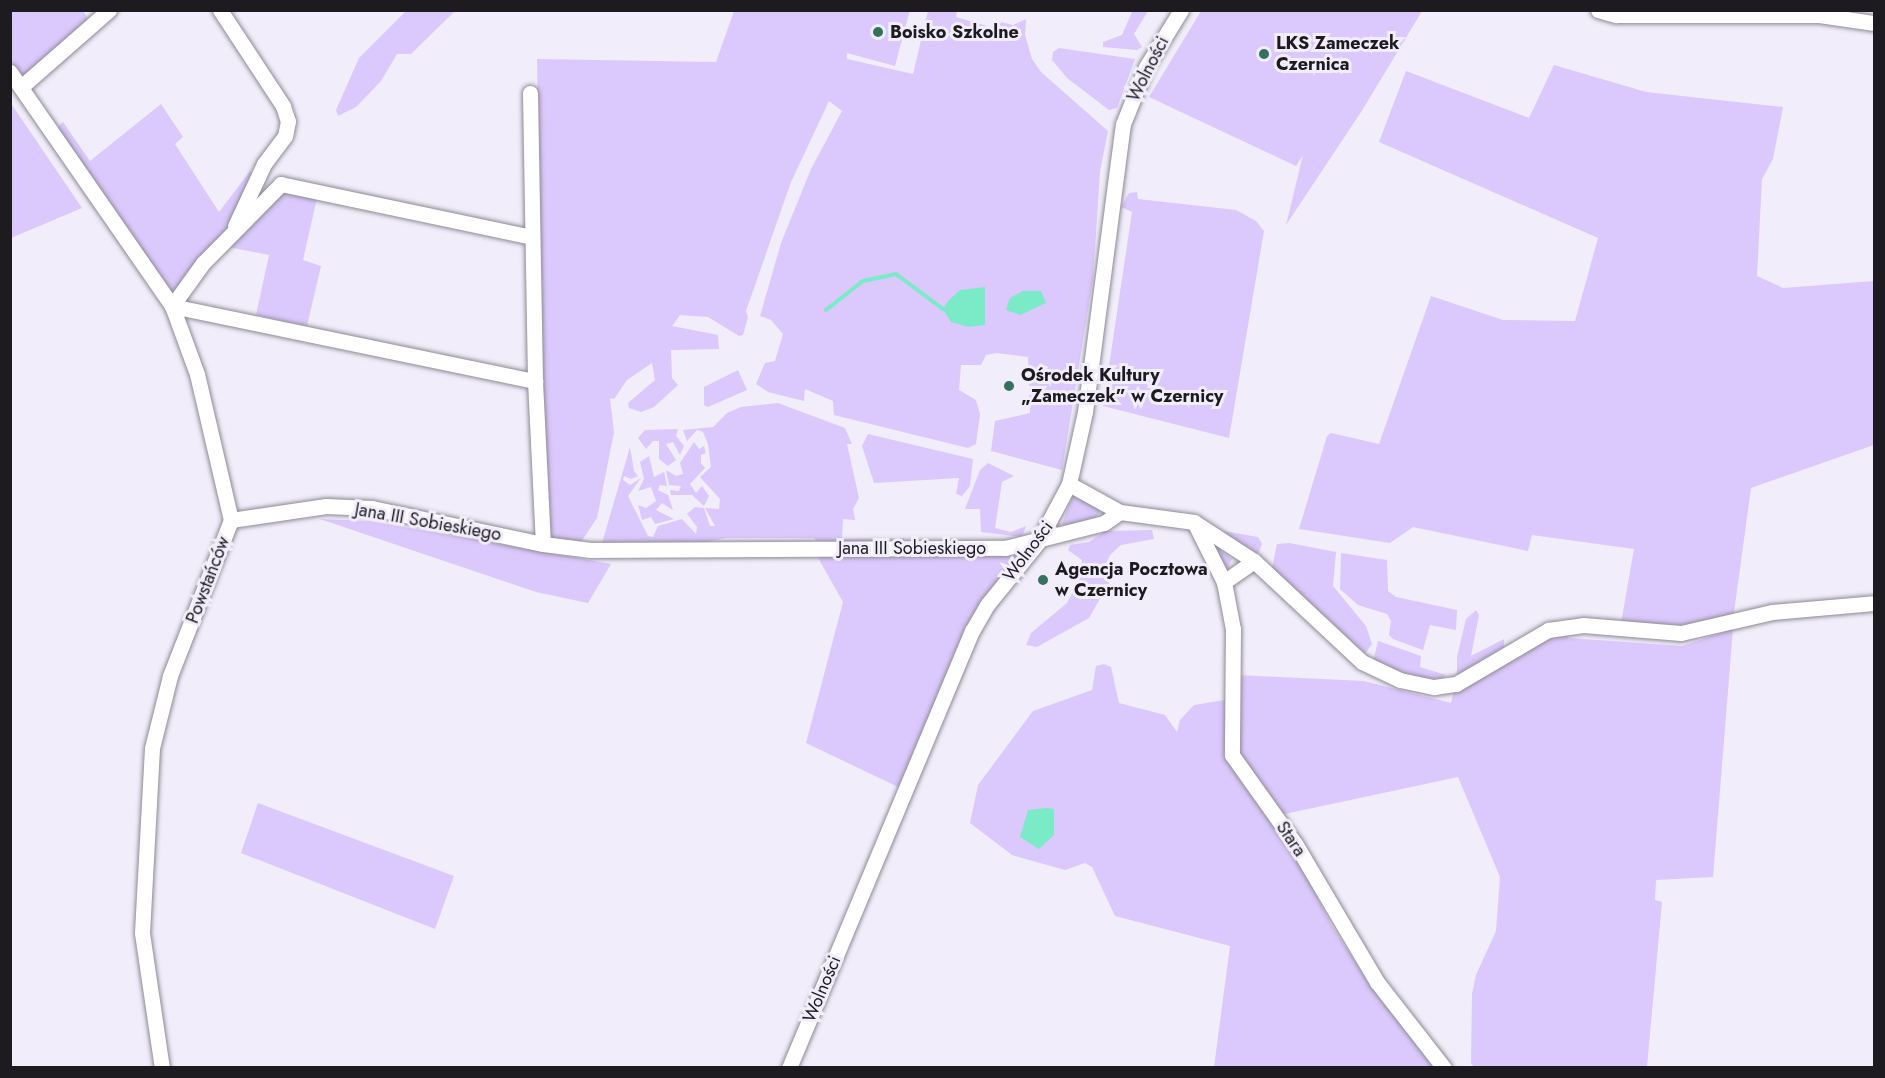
<!DOCTYPE html>
<meta charset="utf-8">
<style>
body{margin:0}
#map{position:relative;width:1885px;height:1078px;overflow:hidden;background:#f1edfa;font-family:Jost,sans-serif}
div>[style]{position:absolute}
[style*='--x']{left:calc(var(--x)*1px);top:calc(var(--y)*1px);width:calc(var(--w)*1px);rotate:calc(var(--a)*1deg)}
.green>*{inset:0;background:#dbc8fc}
.water>*{inset:0;background:#7beac7}
.stream>*{height:4px;margin:-2px;padding:0 2px;transform-origin:2px;border-radius:2px;background:#7beac7}
.roads{filter:drop-shadow(0 0 2px #8e8a95) drop-shadow(0 0 2px #8e8a95)}
.minor>*{height:15px;margin:-7.5px;padding:0 7.5px;transform-origin:7.5px;border-radius:7.5px;background:#fff}
.dots>*{width:16px;height:16px;translate:-50% -50%;box-sizing:border-box;border:3px solid #f1edfa;border-radius:50%}
span{translate:-50% -50%;white-space:nowrap;text-align:center;line-height:1.15;-webkit-text-stroke:6px #f1edfa;paint-order:stroke}
.poi-label{font-size:18px;color:#1d1b20;font-weight:700}
.left{translate:0 -50%;text-align:left}
.street-label{font-size:18px;color:#1d1b20}
.frame{position:absolute;inset:0;border:12px solid #1d1b20;pointer-events:none}
</style>
<div id="map">
<div class="green">
<i style="clip-path:polygon(910px 10px,895px 66px,847px 53px,847px 59px,913px 74px,928px 11px,957px 11px,956px 17px,998px 29px,1001px 22px,1013px 25px,1026px 19px,1025px 35px,1032px 59px,1041px 72px,1108px 131px,1100px 172px,1093px 279px,1062px 470px,991px 451px,995px 421px,1030px 413px,1028px 357px,997px 353px,986px 355px,981px 365px,961px 365px,959px 390px,976px 400px,980px 414px,976px 444px,968px 448px,834px 415px,833px 401px,805px 389px,804px 401px,768px 392px,756px 384px,765px 363px,775px 361px,783px 334px,771px 320px,760px 316px,781px 243px,811px 169px,842px 111px,829px 101px,791px 182px,746px 311px,748px 317px,743px 335px,739px 336px,708px 317px,680px 315px,672px 326px,718px 335px,719px 349px,671px 350px,672px 378px,678px 385px,654px 407px,641px 412px,629px 408px,628px 403px,655px 380px,652px 363px,627px 380px,614px 399px,610px 398px,614px 432px,597px 518px,581px 542px,551px 539px,542px 375px,537px 59px,716px 62px,734px 11px)"></i>
<i style="clip-path:polygon(1133px 10px,1148px 11px,1134px 34px,1142px 47px,1137px 50px,1103px 47px,1103px 42px,1122px 35px)"></i>
<i style="clip-path:polygon(10px 11px,83px 11px,90px 22px,22px 81px,11px 64px)"></i>
<i style="clip-path:polygon(406px 11px,455px 11px,411px 54px,397px 54px,381px 81px,356px 107px,338px 116px,336px 110px,359px 58px)"></i>
<i style="clip-path:polygon(1201px 11px,1422px 11px,1363px 109px,1286px 225px,1303px 155px,1296px 166px,1149px 97px)"></i>
<i style="clip-path:polygon(1059px 48px,1135px 59px,1117px 108px,1109px 110px,1067px 78px,1052px 60px,1053px 52px)"></i>
<i style="clip-path:polygon(1554px 65px,1646px 92px,1783px 107px,1773px 159px,1762px 179px,1757px 276px,1783px 288px,1874px 281px,1874px 445px,1751px 488px,1733px 620px,1681px 633px,1620px 629px,1634px 549px,1532px 535px,1528px 551px,1413px 527px,1390px 543px,1299px 529px,1327px 436px,1331px 433px,1379px 444px,1431px 296px,1503px 320px,1575px 321px,1598px 238px,1379px 142px,1406px 71px,1529px 118px)"></i>
<i style="clip-path:polygon(10px 102px,82px 208px,11px 238px,10px 238px)"></i>
<i style="clip-path:polygon(161px 104px,183px 137px,175px 144px,219px 212px,250px 171px,253px 175px,226px 232px,171px 296px,55px 129px,63px 122px,90px 161px)"></i>
<i style="clip-path:polygon(281px 192px,317px 198px,303px 260px,321px 266px,307px 326px,256px 315px,269px 255px,228px 247px)"></i>
<i style="clip-path:polygon(1137px 192px,1138px 199px,1236px 210px,1256px 221px,1264px 231px,1229px 438px,1103px 406px,1132px 212px,1121px 207px,1129px 193px)"></i>
<i style="clip-path:polygon(738px 370px,747px 390px,708px 407px,704px 405px,704px 387px)"></i>
<i style="clip-path:polygon(778px 403px,845px 428px,852px 444px,847px 444px,859px 498px,853px 509px,855px 520px,843px 519px,842px 539px,904px 538px,904px 546px,821px 545px,814px 538px,726px 538px,696px 544px,602px 543px,630px 447px,634px 471px,638px 476px,631px 479px,624px 476px,623px 480px,630px 485px,641px 478px,628px 496px,648px 536px,653px 537px,658px 526px,682px 519px,696px 534px,697px 527px,687px 514px,695px 507px,704px 508px,710px 526px,715px 526px,705px 508px,719px 509px,720px 499px,700px 477px,711px 467px,708px 444px,703px 432px,697px 430px,687px 441px,683px 430px,713px 427px,727px 413px,741px 407px)"></i>
<i style="clip-path:polygon(678px 429px,676px 436px,684px 446px,680px 455px,673px 442px,666px 444px,676px 460px,668px 466px,659px 459px,659px 441px,653px 441px,646px 449px,638px 438px,645px 430px)"></i>
<i style="clip-path:polygon(868px 434px,973px 459px,970px 486px,962px 496px,956px 494px,959px 478px,874px 483px,862px 446px)"></i>
<i style="clip-path:polygon(694px 442px,699px 449px,704px 446px,706px 453px,701px 455px,701px 463px,705px 468px,690px 484px,696px 493px,702px 486px,709px 496px,704px 506px,692px 495px,671px 495px,670px 490px,679px 491px,681px 486px,669px 485px,666px 470px,676px 476px,683px 474px,680px 463px)"></i>
<i style="clip-path:polygon(649px 456px,654px 477px,664px 472px,667px 486px,660px 485px,658px 490px,668px 495px,673px 510px,662px 503px,656px 510px,674px 519px,655px 524px,651px 517px,642px 520px,638px 505px,646px 508px,656px 501px,651px 487px,638px 491px,644px 479px,640px 462px)"></i>
<i style="clip-path:polygon(988px 463px,1014px 476px,1002px 482px,995px 528px,1011px 532px,1026px 526px,1022px 537px,981px 532px,980px 509px,965px 509px,980px 470px)"></i>
<i style="clip-path:polygon(1078px 495px,1099px 506px,1100px 512px,1095px 518px,1071px 526px,1062px 524px,1072px 497px)"></i>
<i style="clip-path:polygon(320px 519px,370px 521px,611px 564px,588px 603px,536px 592px)"></i>
<i style="clip-path:polygon(1152px 530px,1154px 539px,1121px 545px,1110px 555px,1104px 568px,1109px 583px,1089px 618px,1037px 647px,1026px 645px,1031px 633px,1067px 603px,1080px 578px,1082px 560px,1068px 550px,1070px 545px,1089px 542px,1105px 531px)"></i>
<i style="clip-path:polygon(1224px 531px,1258px 537px,1262px 544px,1259px 552px,1254px 554px,1223px 536px)"></i>
<i style="clip-path:polygon(1289px 543px,1336px 552px,1333px 586px,1366px 626px,1372px 644px,1365px 654px,1272px 568px,1277px 544px)"></i>
<i style="clip-path:polygon(1217px 548px,1232px 559px,1227px 569px,1222px 565px)"></i>
<i style="clip-path:polygon(1341px 553px,1387px 560px,1388px 591px,1396px 597px,1457px 610px,1456px 630px,1430px 625px,1423px 650px,1393px 639px,1389px 635px,1391px 621px,1387px 614px,1358px 605px,1340px 589px)"></i>
<i style="clip-path:polygon(816px 554px,1009px 554px,1011px 559px,898px 787px,806px 743px,843px 602px)"></i>
<i style="clip-path:polygon(1476px 610px,1479px 615px,1471px 656px,1504px 639px,1504px 648px,1457px 677px,1457px 657px,1466px 619px)"></i>
<i style="clip-path:polygon(1733px 629px,1713px 877px,1656px 880px,1655px 900px,1662px 902px,1647px 1067px,1474px 1067px,1471px 1063px,1472px 994px,1476px 975px,1496px 931px,1500px 877px,1458px 777px,1280px 815px,1238px 755px,1237px 675px,1364px 681px,1451px 703px,1454px 690px,1537px 639px,1569px 633px,1568px 638px,1682px 646px)"></i>
<i style="clip-path:polygon(1378px 641px,1421px 656px,1420px 667px,1446px 675px,1439px 681px,1399px 673px,1373px 662px)"></i>
<i style="clip-path:polygon(1104px 664px,1111px 667px,1119px 703px,1165px 715px,1177px 732px,1180px 720px,1194px 705px,1225px 700px,1227px 755px,1293px 850px,1332px 926px,1364px 975px,1437px 1067px,1214px 1067px,1230px 946px,1115px 916px,1092px 867px,1085px 863px,1065px 870px,1012px 855px,970px 823px,978px 785px,1033px 711px,1092px 690px,1096px 666px)"></i>
<i style="clip-path:polygon(258px 803px,454px 876px,435px 929px,241px 853px)"></i>
</div>
<div class="water">
<i style="clip-path:polygon(985px 287px,985px 325px,969px 327px,951px 322px,943px 309px,949px 300px,960px 290px)"></i>
<i style="clip-path:polygon(1023px 291px,1041px 291px,1046px 303px,1020px 315px,1006px 310px,1010px 298px)"></i>
<i style="clip-path:polygon(1046px 808px,1054px 809px,1054px 835px,1039px 849px,1020px 837px,1028px 810px)"></i>
</div>
<div class="stream">
<i style="--x:826;--y:310;--w:47;--a:-38.1"></i>
<i style="--x:863;--y:281;--w:34;--a:-12"></i>
<i style="--x:896;--y:274;--w:59;--a:36.7"></i>
</div>
<div class="roads">
<div class="minor">
<i style="--x:220;--y:10;--w:115;--a:56.7"></i>
<i style="--x:283;--y:106;--w:16;--a:72"></i>
<i style="--x:288;--y:121;--w:15;--a:101"></i>
<i style="--x:285;--y:136;--w:35;--a:127"></i>
<i style="--x:264;--y:164;--w:68;--a:115.1"></i>
<i style="--x:1598;--y:10;--w:19;--a:16"></i>
<i style="--x:1616;--y:15;--w:203;--a:0"></i>
<i style="--x:1819;--y:15;--w:56;--a:8.3"></i>
<i style="--x:10;--y:72;--w:285;--a:55.3"></i>
<i style="--x:172;--y:306;--w:72;--a:69.8"></i>
<i style="--x:197;--y:374;--w:150;--a:76.9"></i>
<i style="--x:231;--y:520;--w:168;--a:111.4"></i>
<i style="--x:170;--y:676;--w:74;--a:104"></i>
<i style="--x:152;--y:748;--w:185;--a:93.1"></i>
<i style="--x:142;--y:933;--w:136;--a:81.6"></i>
<i style="--x:21;--y:87;--w:117;--a:-41.2"></i>
<i style="--x:530;--y:93;--w:288;--a:89"></i>
<i style="--x:535;--y:381;--w:163;--a:87.2"></i>
<i style="--x:532;--y:237;--w:257;--a:-168.1"></i>
<i style="--x:281;--y:184;--w:111;--a:134.6"></i>
<i style="--x:203;--y:263;--w:53;--a:125.8"></i>
<i style="--x:172;--y:306;--w:371;--a:11.7"></i>
<i style="--x:1069;--y:484;--w:58;--a:28.8"></i>
<i style="--x:231;--y:520;--w:96;--a:-8.4"></i>
<i style="--x:326;--y:506;--w:46;--a:2.5"></i>
<i style="--x:372;--y:508;--w:175;--a:11.9"></i>
<i style="--x:543;--y:544;--w:48;--a:7.1"></i>
<i style="--x:591;--y:550;--w:414;--a:-0.3"></i>
<i style="--x:1005;--y:548;--w:102;--a:-14.2"></i>
<i style="--x:1104;--y:523;--w:19;--a:-35"></i>
<i style="--x:1120;--y:512;--w:75;--a:7.7"></i>
<i style="--x:1194;--y:522;--w:72;--a:33"></i>
<i style="--x:1254;--y:561;--w:148;--a:43.1"></i>
<i style="--x:1362;--y:662;--w:42;--a:25.3"></i>
<i style="--x:1400;--y:680;--w:35;--a:12"></i>
<i style="--x:1434;--y:687;--w:22;--a:-8"></i>
<i style="--x:1456;--y:684;--w:107;--a:-30.4"></i>
<i style="--x:1548;--y:630;--w:35;--a:-8"></i>
<i style="--x:1583;--y:625;--w:98;--a:4.7"></i>
<i style="--x:1681;--y:633;--w:93;--a:-13"></i>
<i style="--x:1772;--y:612;--w:102;--a:-5"></i>
<i style="--x:1194;--y:522;--w:67;--a:63.4"></i>
<i style="--x:1254;--y:561;--w:37;--a:145"></i>
<i style="--x:1224;--y:582;--w:48;--a:79.2"></i>
<i style="--x:1233;--y:629;--w:126;--a:90.5"></i>
<i style="--x:1232;--y:755;--w:110;--a:54.6"></i>
<i style="--x:1296;--y:845;--w:159;--a:59.4"></i>
<i style="--x:1377;--y:982;--w:109;--a:52.1"></i>
<i style="--x:789;--y:1068;--w:474;--a:-67.3"></i>
<i style="--x:972;--y:631;--w:30;--a:-60"></i>
<i style="--x:987;--y:605;--w:81;--a:-51"></i>
<i style="--x:1038;--y:542;--w:66;--a:-61.9"></i>
<i style="--x:1069;--y:484;--w:74;--a:-77.5"></i>
<i style="--x:1085;--y:412;--w:290;--a:-82.5"></i>
<i style="--x:1123;--y:124;--w:61;--a:-68"></i>
<i style="--x:1146;--y:67;--w:67;--a:-58.4"></i>
</div>
</div>
<div class="dots">
<i style="left:878px;top:32px;background:#34725f"></i>
<i style="left:1264px;top:54px;background:#34725f"></i>
<i style="left:1009px;top:386px;background:#34725f"></i>
<i style="left:1043px;top:580px;background:#34725f"></i>
</div>
<div class="poi-label">
<span class="left" style="left:890px;top:32px">Boisko Szkolne</span>
<span class="left" style="left:1276px;top:54px">LKS Zameczek<br>Czernica</span>
<span class="left" style="left:1021px;top:386px">Ośrodek Kultury<br>„Zameczek” w Czernicy</span>
<span class="left" style="left:1055px;top:580px">Agencja Pocztowa<br>w Czernicy</span>
</div>
<div class="street-label">
<span style="left:1148px;top:69px;rotate:-63deg">Wolności</span>
<span style="left:428px;top:522px;rotate:10deg">Jana III Sobieskiego</span>
<span style="left:912px;top:548px">Jana III Sobieskiego</span>
<span style="left:1028px;top:551px;rotate:-53deg">Wolności</span>
<span style="left:208px;top:580px;rotate:-69deg">Powstańców</span>
<span style="left:1291px;top:839px;rotate:56deg">Stara</span>
<span style="left:822px;top:989px;rotate:-67deg">Wolności</span>
</div>
<div class="frame"></div>
</div>
